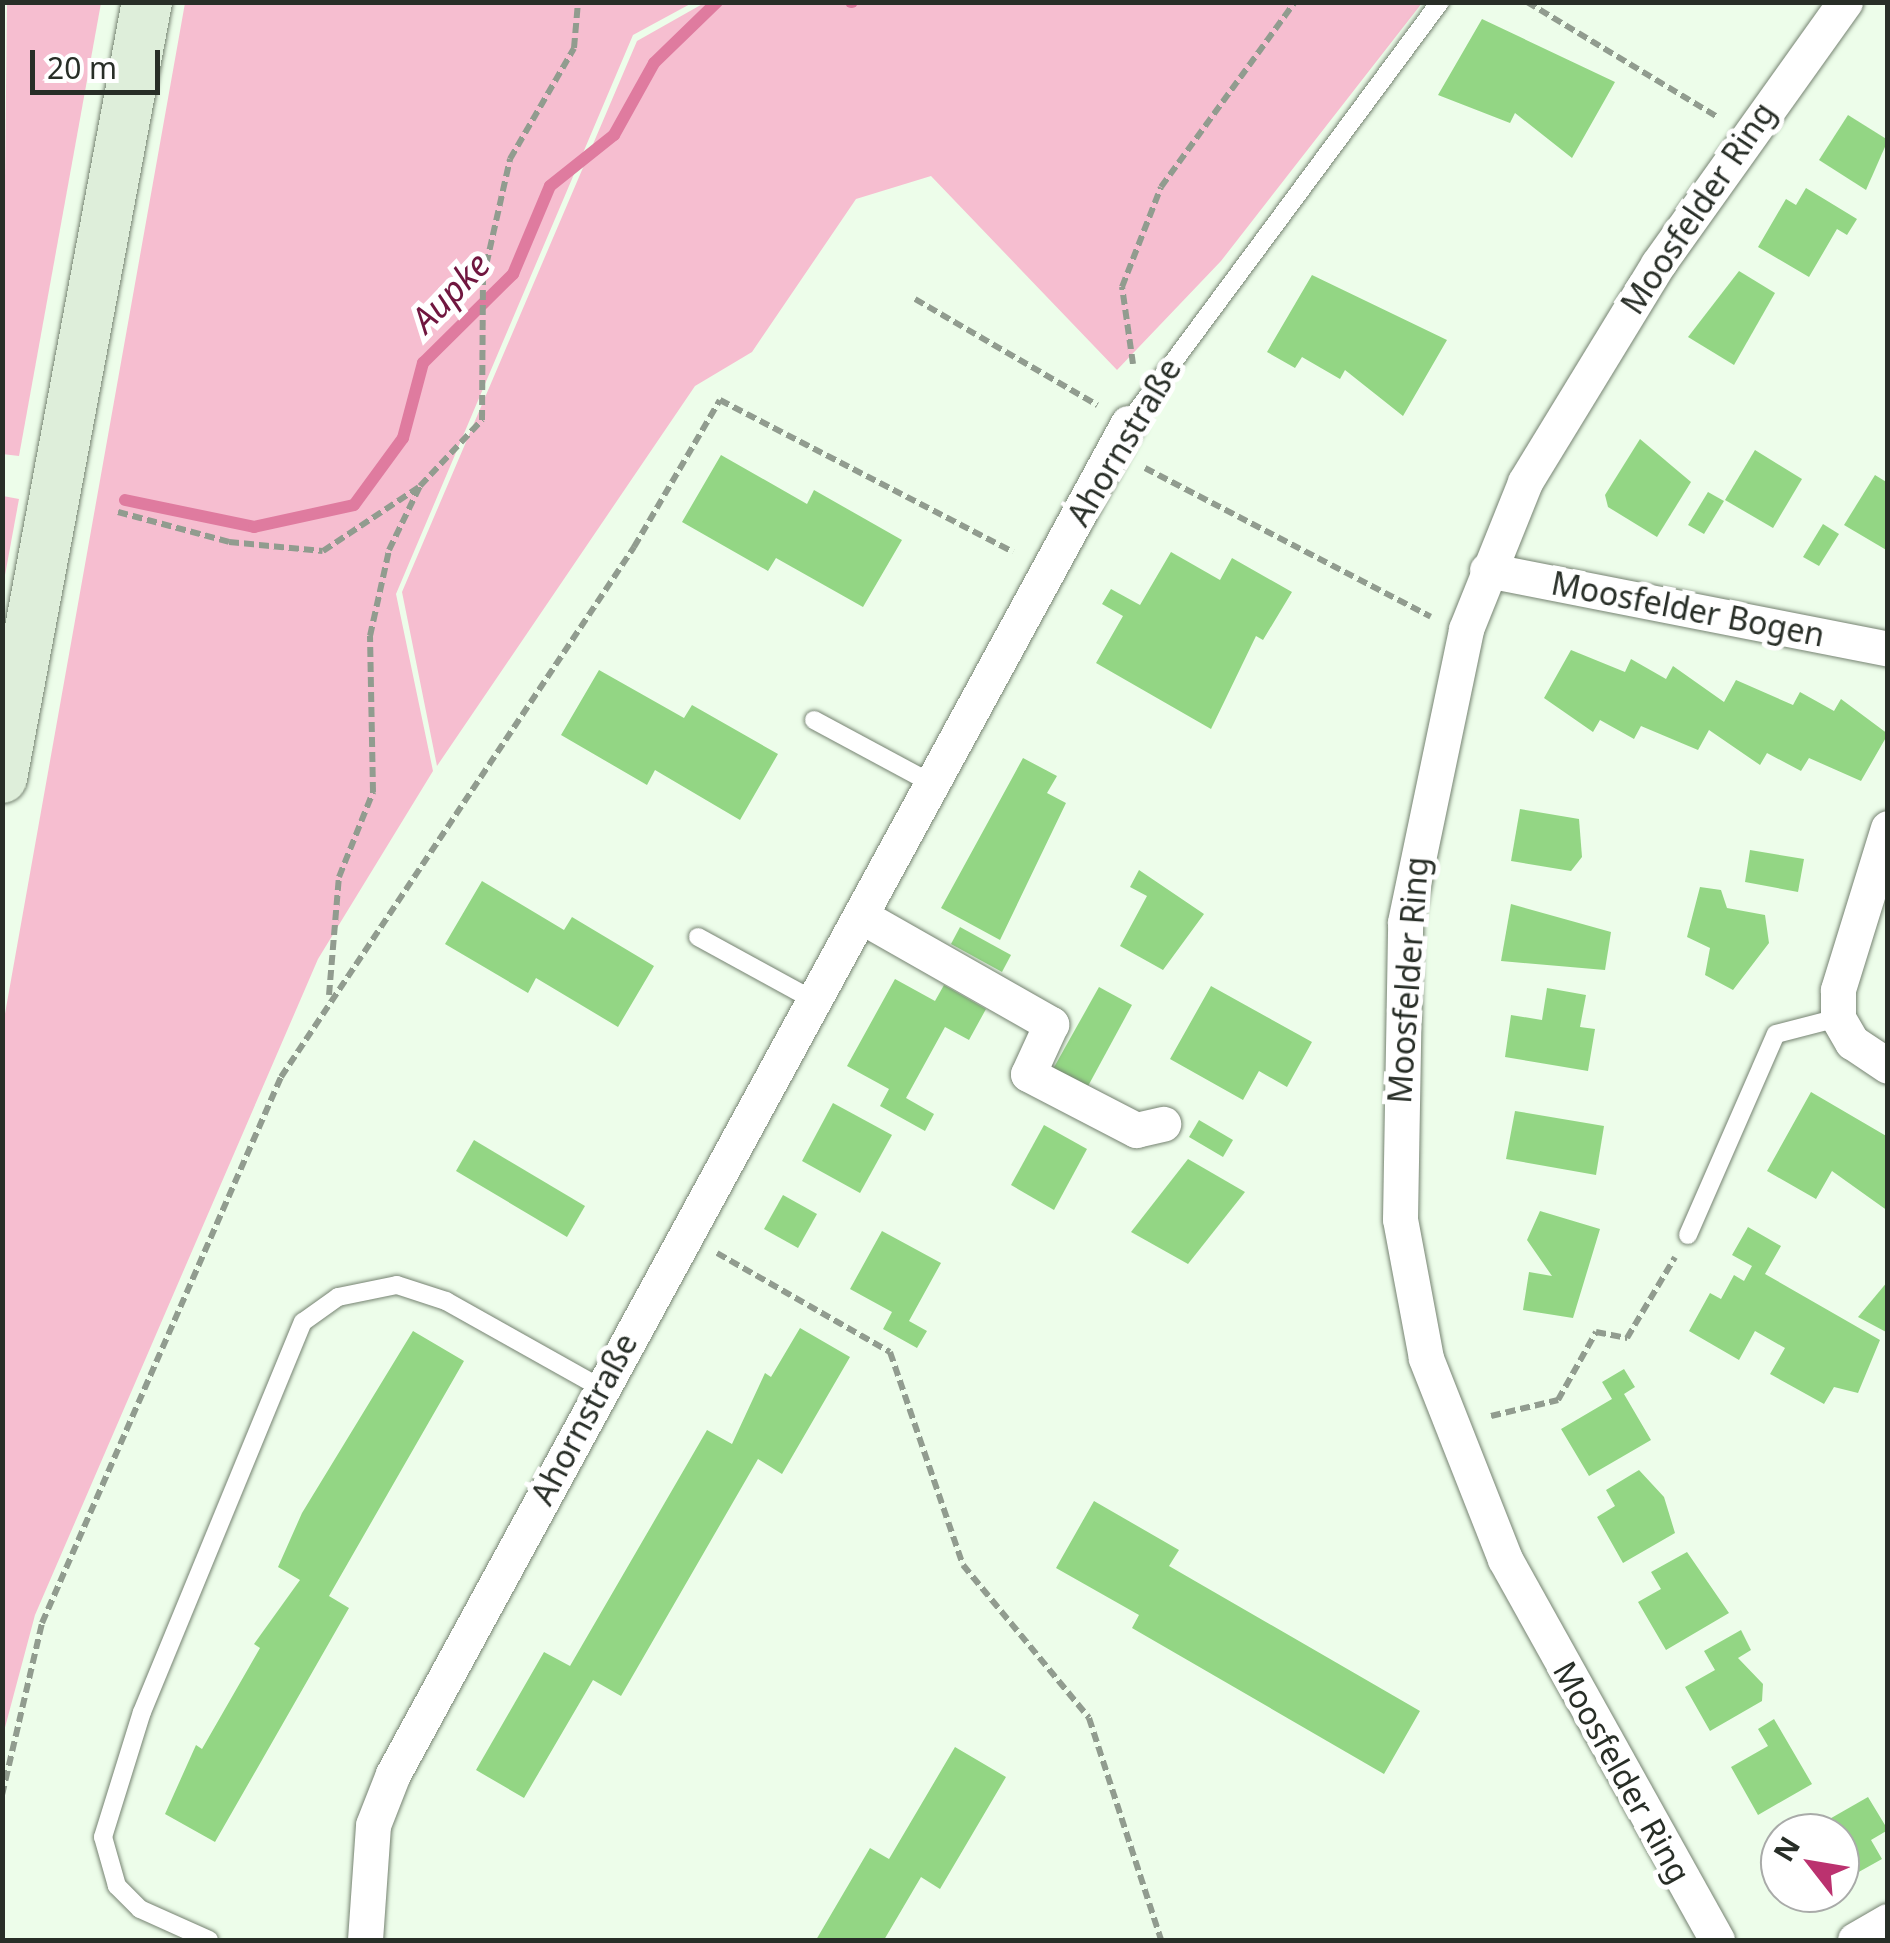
<!DOCTYPE html>
<meta charset="utf-8">
<style>
body{margin:0}
#map{position:relative;width:1890px;height:1943px;overflow:hidden;background:#edfdea;font-family:"Noto Sans",sans-serif}
div>[style]{position:absolute}
[style*='--x']{left:calc(var(--x)*1px);top:calc(var(--y)*1px);width:calc(var(--w)*1px);rotate:calc(var(--a)*1deg)}
.green>*{inset:0;background:#f6bed0}
.stream>*{height:12px;margin:-6px;padding:0 6px;transform-origin:6px;border-radius:6px;background:#df7b9f}
.building>*{inset:0;background:#93d684}
.path>*{height:6px;margin-top:-3px;transform-origin:0;background:repeating-linear-gradient(90deg,#919c8f 0 10px,transparent 0 15px)}
.roads{filter:drop-shadow(0 0 2px #768372) drop-shadow(0 0 2px #768372)}
.lane>*{height:18px;margin:-9px;padding:0 9px;transform-origin:9px;border-radius:9px;background:#fff}
.street>*{height:35px;margin:-17.5px;padding:0 17.5px;transform-origin:17.5px;border-radius:17.5px;background:#fff}
.secondary>*{height:50px;margin:-25px;padding:0 25px;transform-origin:25px;border-radius:25px;background:#deeeda}
span{translate:-50% -50%;white-space:nowrap;text-align:center;line-height:1.15;-webkit-text-stroke:10px #fff;paint-order:stroke}
.street-label{font-size:32px;color:#282e27}
.water-label{font-size:35px;color:#70163f;font-style:italic}
.frame{position:absolute;inset:0;border:5px solid #282e27;pointer-events:none}
.north{position:absolute;left:1760px;top:1813px;width:100px;height:100px;box-sizing:border-box;background:#fff;border:2px solid #a9aba9;border-radius:50%;rotate:301deg;font-size:28px;font-weight:700;line-height:40px;text-align:center;color:#282e27}
.north::after{content:'';display:block;margin:auto;width:35px;height:45px;background:#bb326f;clip-path:polygon(50% 0,100% 100%,50% 72%,0 100%)}
.scale{position:absolute;left:30px;top:50px;width:130px;height:45px;box-sizing:border-box;border:5px solid #282e27;border-top:0;padding-left:12px;font-size:30px;line-height:35px;white-space:nowrap;color:#282e27;-webkit-text-stroke:8px #fff;paint-order:stroke}
</style>
<div id="map">
<div class="green">
<i style="clip-path:polygon(706px 2px,1422px 3px,1221px 261px,1117px 370px,931px 176px,856px 199px,752px 352px,695px 386px,437px 766px,402px 592px,637px 41px)"></i>
<i style="clip-path:polygon(7px 3px,101px 3px,19px 456px,2px 454px)"></i>
<i style="clip-path:polygon(185px 3px,692px 3px,633px 35px,396px 594px,433px 771px,318px 959px,35px 1615px,3px 1735px,3px 1025px)"></i>
<i style="clip-path:polygon(3px 496px,19px 499px,3px 586px,2px 496px)"></i>
</div>
<div class="stream">
<i style="--x:851;--y:2;--w:1;--a:0"></i>
<i style="--x:125;--y:500;--w:132;--a:11.8"></i>
<i style="--x:254;--y:527;--w:102;--a:-12.4"></i>
<i style="--x:354;--y:505;--w:83;--a:-53.8"></i>
<i style="--x:403;--y:438;--w:78;--a:-75.1"></i>
<i style="--x:423;--y:363;--w:127;--a:-44.7"></i>
<i style="--x:513;--y:274;--w:95;--a:-67.2"></i>
<i style="--x:550;--y:186;--w:82;--a:-38.6"></i>
<i style="--x:614;--y:135;--w:82;--a:-60.9"></i>
<i style="--x:654;--y:63;--w:88;--a:-44.1"></i>
</div>
<div class="building">
<i style="clip-path:polygon(1482px 19px,1615px 82px,1572px 158px,1515px 113px,1510px 123px,1438px 95px)"></i>
<i style="clip-path:polygon(1848px 115px,1888px 140px,1866px 190px,1819px 160px)"></i>
<i style="clip-path:polygon(1806px 188px,1857px 219px,1847px 235px,1837px 229px,1809px 277px,1758px 247px,1786px 199px,1796px 205px)"></i>
<i style="clip-path:polygon(1739px 271px,1775px 293px,1734px 365px,1688px 337px)"></i>
<i style="clip-path:polygon(1312px 275px,1447px 340px,1403px 416px,1345px 370px,1340px 379px,1302px 357px,1295px 368px,1267px 352px)"></i>
<i style="clip-path:polygon(1640px 439px,1691px 482px,1657px 537px,1608px 507px,1605px 495px)"></i>
<i style="clip-path:polygon(1755px 450px,1802px 479px,1773px 528px,1725px 500px)"></i>
<i style="clip-path:polygon(721px 455px,807px 504px,814px 490px,902px 540px,863px 607px,776px 558px,768px 571px,682px 522px)"></i>
<i style="clip-path:polygon(1875px 475px,1888px 483px,1888px 551px,1844px 525px)"></i>
<i style="clip-path:polygon(1708px 492px,1724px 501px,1704px 534px,1688px 525px)"></i>
<i style="clip-path:polygon(1823px 524px,1839px 534px,1819px 566px,1803px 557px)"></i>
<i style="clip-path:polygon(1171px 552px,1220px 580px,1232px 558px,1292px 592px,1263px 640px,1256px 636px,1211px 729px,1096px 663px,1123px 616px,1102px 604px,1111px 589px,1140px 605px)"></i>
<i style="clip-path:polygon(1571px 650px,1625px 672px,1631px 659px,1666px 679px,1673px 666px,1724px 702px,1736px 680px,1793px 705px,1800px 692px,1834px 711px,1841px 699px,1888px 734px,1861px 781px,1809px 758px,1801px 771px,1767px 753px,1760px 765px,1709px 730px,1698px 750px,1641px 726px,1634px 739px,1600px 720px,1593px 732px,1544px 698px)"></i>
<i style="clip-path:polygon(599px 670px,684px 718px,692px 705px,778px 754px,740px 820px,655px 770px,647px 785px,561px 735px)"></i>
<i style="clip-path:polygon(1023px 758px,1057px 776px,1047px 793px,1066px 803px,1000px 940px,941px 908px)"></i>
<i style="clip-path:polygon(1520px 809px,1579px 819px,1582px 857px,1571px 871px,1511px 861px)"></i>
<i style="clip-path:polygon(1750px 850px,1804px 859px,1798px 892px,1745px 882px)"></i>
<i style="clip-path:polygon(1139px 870px,1204px 914px,1163px 970px,1120px 946px,1147px 896px,1130px 887px)"></i>
<i style="clip-path:polygon(482px 881px,564px 930px,572px 917px,654px 966px,618px 1027px,536px 978px,528px 993px,445px 944px)"></i>
<i style="clip-path:polygon(1700px 887px,1721px 890px,1727px 908px,1765px 915px,1769px 943px,1733px 990px,1705px 975px,1710px 948px,1687px 937px)"></i>
<i style="clip-path:polygon(1511px 904px,1611px 932px,1605px 970px,1501px 961px)"></i>
<i style="clip-path:polygon(960px 927px,1011px 955px,1002px 972px,951px 944px)"></i>
<i style="clip-path:polygon(895px 979px,935px 1001px,944px 985px,986px 1009px,969px 1040px,945px 1027px,906px 1098px,934px 1114px,925px 1131px,880px 1106px,889px 1089px,847px 1066px)"></i>
<i style="clip-path:polygon(1211px 986px,1312px 1042px,1287px 1087px,1259px 1071px,1243px 1100px,1170px 1059px)"></i>
<i style="clip-path:polygon(1099px 987px,1132px 1005px,1087px 1088px,1053px 1069px)"></i>
<i style="clip-path:polygon(1547px 988px,1586px 995px,1580px 1027px,1595px 1029px,1588px 1071px,1505px 1057px,1511px 1015px,1542px 1020px)"></i>
<i style="clip-path:polygon(1811px 1092px,1888px 1137px,1888px 1211px,1832px 1171px,1816px 1199px,1767px 1171px)"></i>
<i style="clip-path:polygon(833px 1103px,892px 1135px,860px 1193px,802px 1161px)"></i>
<i style="clip-path:polygon(1515px 1111px,1604px 1126px,1596px 1175px,1506px 1159px)"></i>
<i style="clip-path:polygon(1199px 1120px,1233px 1140px,1223px 1157px,1189px 1137px)"></i>
<i style="clip-path:polygon(1044px 1125px,1087px 1149px,1054px 1210px,1011px 1185px)"></i>
<i style="clip-path:polygon(474px 1140px,585px 1206px,567px 1237px,456px 1171px)"></i>
<i style="clip-path:polygon(1188px 1159px,1245px 1192px,1188px 1264px,1131px 1232px)"></i>
<i style="clip-path:polygon(783px 1195px,817px 1214px,798px 1248px,764px 1229px)"></i>
<i style="clip-path:polygon(1540px 1211px,1600px 1229px,1573px 1318px,1523px 1310px,1529px 1272px,1552px 1276px,1527px 1240px)"></i>
<i style="clip-path:polygon(1748px 1227px,1781px 1246px,1765px 1274px,1880px 1340px,1858px 1393px,1834px 1387px,1824px 1404px,1770px 1374px,1785px 1348px,1755px 1331px,1739px 1360px,1689px 1331px,1710px 1293px,1721px 1299px,1734px 1275px,1744px 1281px,1752px 1266px,1732px 1255px)"></i>
<i style="clip-path:polygon(882px 1231px,941px 1263px,909px 1321px,927px 1331px,917px 1348px,883px 1329px,892px 1312px,850px 1289px)"></i>
<i style="clip-path:polygon(1888px 1281px,1888px 1333px,1858px 1317px)"></i>
<i style="clip-path:polygon(800px 1328px,850px 1357px,782px 1474px,758px 1459px,621px 1696px,593px 1680px,524px 1798px,476px 1770px,544px 1652px,570px 1666px,707px 1430px,732px 1444px,765px 1373px,771px 1377px)"></i>
<i style="clip-path:polygon(413px 1331px,464px 1361px,329px 1596px,349px 1608px,215px 1842px,165px 1814px,196px 1745px,202px 1749px,260px 1648px,254px 1644px,300px 1580px,278px 1567px,302px 1513px)"></i>
<i style="clip-path:polygon(1624px 1369px,1635px 1387px,1624px 1394px,1651px 1440px,1589px 1476px,1561px 1429px,1612px 1399px,1602px 1382px)"></i>
<i style="clip-path:polygon(1639px 1470px,1664px 1497px,1675px 1533px,1623px 1563px,1597px 1517px,1615px 1506px,1606px 1490px)"></i>
<i style="clip-path:polygon(1094px 1501px,1179px 1550px,1169px 1566px,1420px 1711px,1384px 1774px,1132px 1628px,1139px 1615px,1056px 1568px)"></i>
<i style="clip-path:polygon(1687px 1552px,1729px 1613px,1666px 1650px,1638px 1602px,1661px 1589px,1651px 1572px)"></i>
<i style="clip-path:polygon(1741px 1630px,1751px 1650px,1738px 1658px,1763px 1684px,1762px 1701px,1710px 1731px,1685px 1687px,1715px 1670px,1704px 1651px)"></i>
<i style="clip-path:polygon(1774px 1719px,1812px 1784px,1758px 1815px,1731px 1767px,1768px 1746px,1758px 1729px)"></i>
<i style="clip-path:polygon(955px 1747px,1006px 1777px,940px 1889px,921px 1877px,884px 1940px,816px 1940px,870px 1848px,889px 1859px)"></i>
<i style="clip-path:polygon(1868px 1797px,1888px 1830px,1871px 1840px,1882px 1859px,1848px 1878px,1840px 1833px,1805px 1833px)"></i>
</div>
<div class="path">
<i style="--x:1527;--y:2;--w:224;--a:31.1"></i>
<i style="--x:915;--y:299;--w:211;--a:30.2"></i>
<i style="--x:1133;--y:364;--w:78;--a:-98.1"></i>
<i style="--x:1122;--y:287;--w:107;--a:-68.7"></i>
<i style="--x:1161;--y:187;--w:228;--a:-54.1"></i>
<i style="--x:1145;--y:468;--w:322;--a:27.5"></i>
<i style="--x:118;--y:512;--w:115;--a:15.1"></i>
<i style="--x:229;--y:542;--w:94;--a:5.5"></i>
<i style="--x:323;--y:551;--w:115;--a:-33.7"></i>
<i style="--x:329;--y:995;--w:118;--a:-85.2"></i>
<i style="--x:339;--y:877;--w:92;--a:-68.2"></i>
<i style="--x:373;--y:792;--w:156;--a:-91.1"></i>
<i style="--x:370;--y:636;--w:88;--a:-77.5"></i>
<i style="--x:389;--y:550;--w:71;--a:-64.2"></i>
<i style="--x:420;--y:486;--w:91;--a:-46.8"></i>
<i style="--x:482;--y:420;--w:141;--a:-89.6"></i>
<i style="--x:483;--y:279;--w:123;--a:-77.3"></i>
<i style="--x:510;--y:159;--w:128;--a:-60"></i>
<i style="--x:574;--y:48;--w:46;--a:-85"></i>
<i style="--x:717;--y:1253;--w:199;--a:29.8"></i>
<i style="--x:890;--y:1352;--w:225;--a:71.1"></i>
<i style="--x:963;--y:1565;--w:198;--a:50.5"></i>
<i style="--x:1089;--y:1718;--w:233;--a:72"></i>
<i style="--x:1491;--y:1416;--w:69;--a:-13.4"></i>
<i style="--x:1558;--y:1400;--w:78;--a:-60.8"></i>
<i style="--x:1596;--y:1332;--w:32;--a:11"></i>
<i style="--x:1627;--y:1338;--w:94;--a:-59.3"></i>
<i style="--x:2;--y:1795;--w:177;--a:-76.9"></i>
<i style="--x:42;--y:1623;--w:596;--a:-66.36"></i>
<i style="--x:281;--y:1077;--w:637;--a:-56.33"></i>
<i style="--x:634;--y:547;--w:170;--a:-59.7"></i>
<i style="--x:720;--y:400;--w:330;--a:27.4"></i>
</div>
<div class="roads">
<div class="lane">
<i style="--x:1128;--y:423;--w:524;--a:-53.46"></i>
<i style="--x:814;--y:720;--w:135;--a:28.3"></i>
<i style="--x:698;--y:937;--w:133;--a:28.7"></i>
<i style="--x:1688;--y:1235;--w:219;--a:-66.4"></i>
<i style="--x:1776;--y:1034;--w:64;--a:-14.5"></i>
<i style="--x:209;--y:1940;--w:76;--a:-155.8"></i>
<i style="--x:140;--y:1909;--w:33;--a:-135"></i>
<i style="--x:117;--y:1886;--w:51;--a:-105.9"></i>
<i style="--x:103;--y:1837;--w:131;--a:-72.7"></i>
<i style="--x:142;--y:1712;--w:422;--a:-67.6"></i>
<i style="--x:303;--y:1322;--w:43;--a:-35.5"></i>
<i style="--x:338;--y:1297;--w:60;--a:-11.5"></i>
<i style="--x:397;--y:1285;--w:52;--a:18.1"></i>
<i style="--x:446;--y:1301;--w:178;--a:29.3"></i>
</div>
<div class="street">
<i style="--x:1487;--y:570;--w:409;--a:11.1"></i>
<i style="--x:1888;--y:828;--w:170;--a:107.2"></i>
<i style="--x:1838;--y:990;--w:28;--a:90"></i>
<i style="--x:1838;--y:1018;--w:28;--a:60"></i>
<i style="--x:1852;--y:1042;--w:43;--a:33.7"></i>
<i style="--x:861;--y:916;--w:219;--a:29.6"></i>
<i style="--x:1051;--y:1024;--w:55;--a:114.7"></i>
<i style="--x:1028;--y:1074;--w:122;--a:27.4"></i>
<i style="--x:1136;--y:1130;--w:28;--a:-13"></i>
<i style="--x:365;--y:1940;--w:115;--a:-86"></i>
<i style="--x:373;--y:1825;--w:55;--a:-68.6"></i>
<i style="--x:393;--y:1774;--w:1538;--a:-61.45"></i>
<i style="--x:1717;--y:1940;--w:436;--a:-119.1"></i>
<i style="--x:1505;--y:1559;--w:216;--a:-111.5"></i>
<i style="--x:1426;--y:1358;--w:141;--a:-100.6"></i>
<i style="--x:1400;--y:1219;--w:297;--a:-89"></i>
<i style="--x:1405;--y:922;--w:299;--a:-78.2"></i>
<i style="--x:1466;--y:629;--w:158;--a:-68.1"></i>
<i style="--x:1525;--y:482;--w:255;--a:-58.6"></i>
<i style="--x:1658;--y:264;--w:322;--a:-54.5"></i>
<i style="--x:1855;--y:1940;--w:38;--a:-30"></i>
</div>
<div class="secondary">
<i style="--x:2;--y:778;--w:789;--a:-79.42"></i>
</div>
</div>
<div class="street-label">
<span style="left:1698px;top:208px;rotate:-56deg">Moosfelder Ring</span>
<span style="left:1124px;top:442px;rotate:-59deg">Ahornstraße</span>
<span style="left:1688px;top:609px;rotate:11deg">Moosfelder Bogen</span>
<span style="left:1408px;top:980px;rotate:-86deg">Moosfelder Ring</span>
<span style="left:584px;top:1419px;rotate:-62deg">Ahornstraße</span>
<span style="left:1622px;top:1772px;rotate:61deg">Moosfelder Ring</span>
</div>
<div class="water-label">
<span style="left:450px;top:292px;rotate:-46deg">Aupke</span>
</div>
<div class="frame"></div>
<div class="north">N</div>
<div class="scale">20 m</div>
</div>
